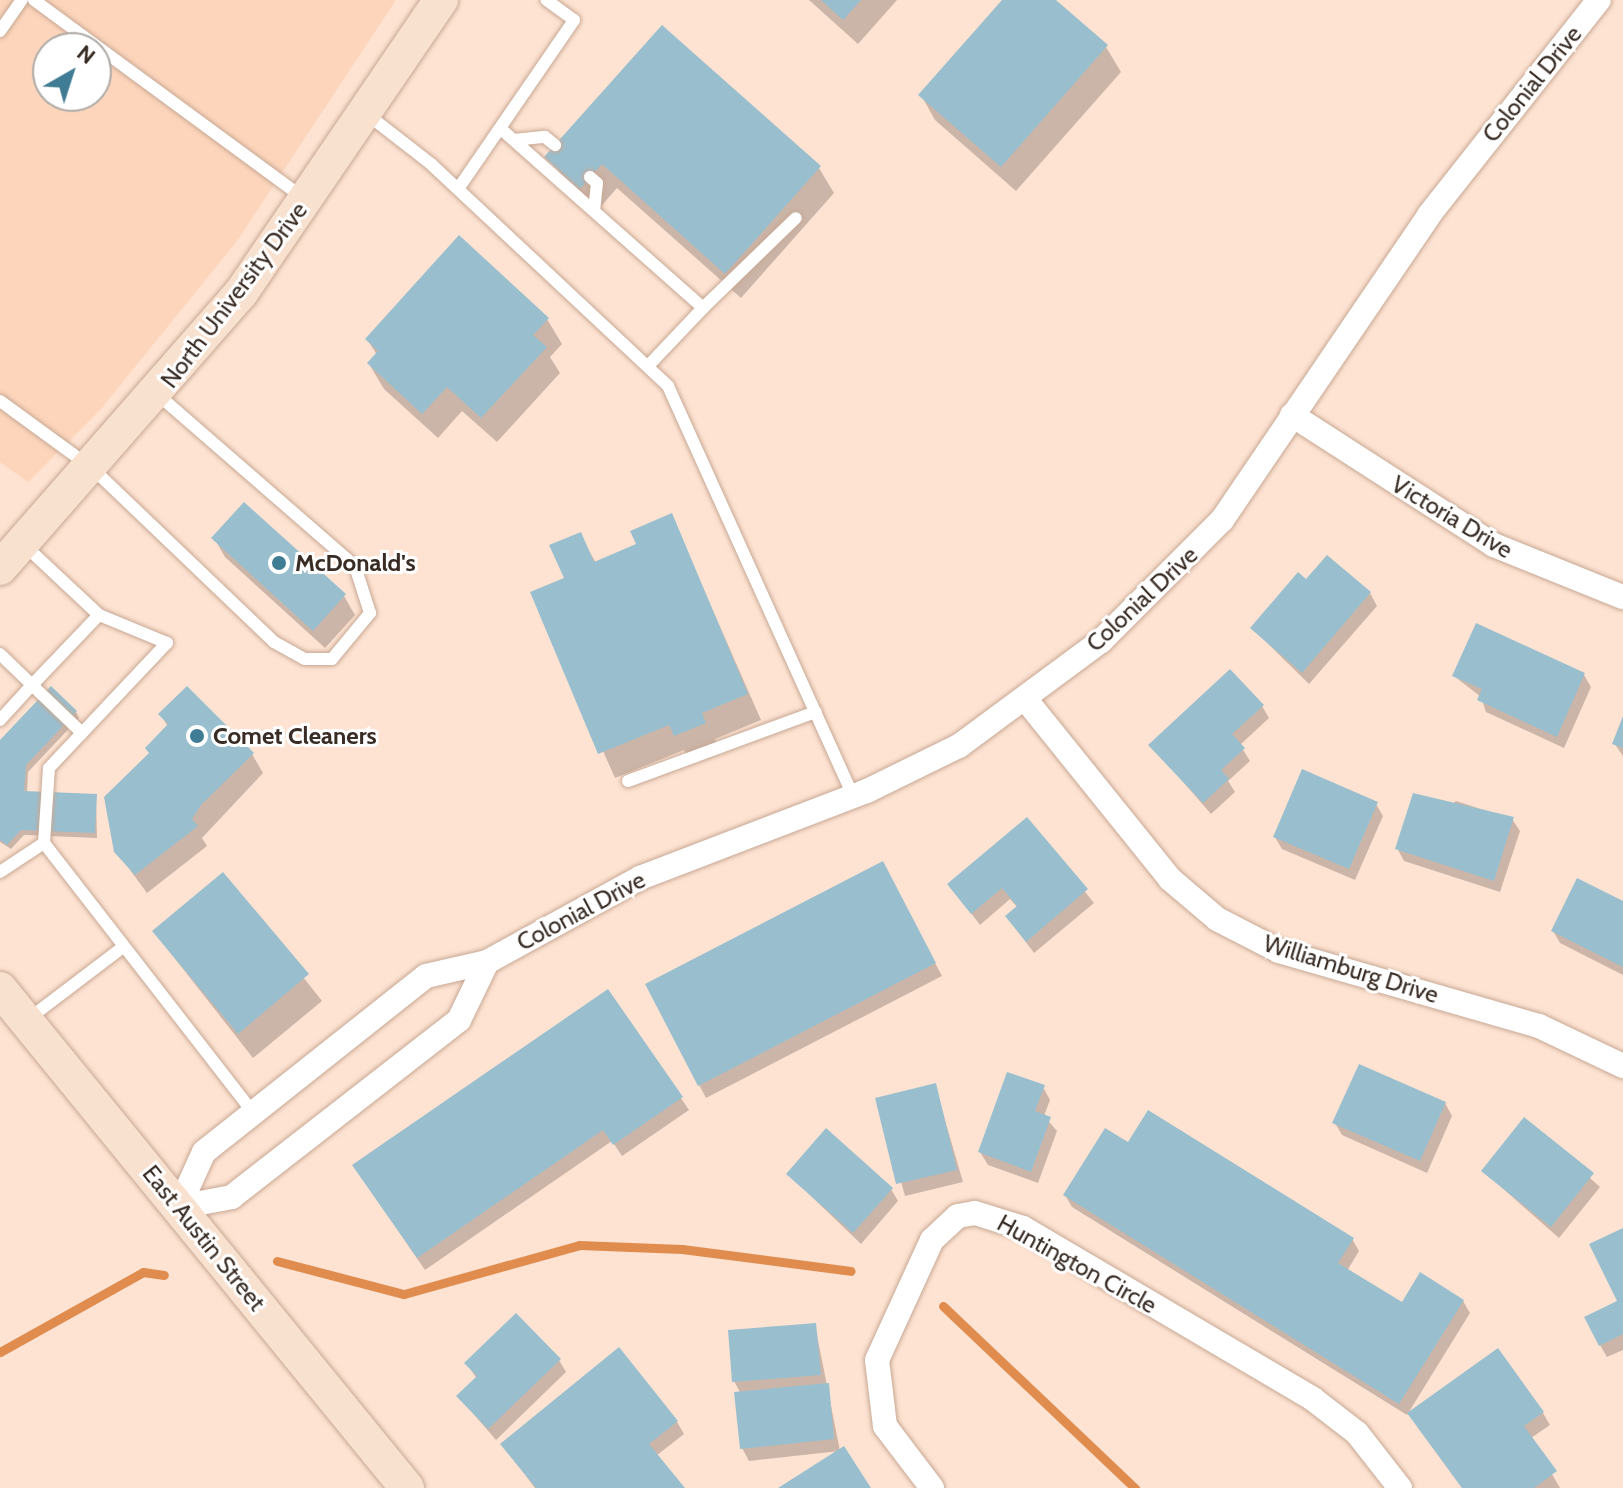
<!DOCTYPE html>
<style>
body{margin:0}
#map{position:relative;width:1623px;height:1488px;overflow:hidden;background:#fee3d2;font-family:Cabin,sans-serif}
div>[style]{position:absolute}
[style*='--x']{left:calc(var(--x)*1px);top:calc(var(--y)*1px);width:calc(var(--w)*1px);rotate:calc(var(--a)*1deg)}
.built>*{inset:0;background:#fdd5bb}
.shadow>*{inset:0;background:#0003}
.stream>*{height:9px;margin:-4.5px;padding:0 4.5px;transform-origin:4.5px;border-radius:4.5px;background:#e08c4f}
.building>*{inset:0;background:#99bfcf}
.roads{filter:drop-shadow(0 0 2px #c7a894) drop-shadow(0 0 2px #c7a894)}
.service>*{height:12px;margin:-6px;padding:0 6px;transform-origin:6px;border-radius:6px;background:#fff}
.minor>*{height:24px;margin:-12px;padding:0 12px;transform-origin:12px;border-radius:12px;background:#fff}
.secondary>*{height:34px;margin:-17px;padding:0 17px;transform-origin:17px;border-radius:17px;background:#f9e1d0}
.dots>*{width:22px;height:22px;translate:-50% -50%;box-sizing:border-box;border:4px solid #fff;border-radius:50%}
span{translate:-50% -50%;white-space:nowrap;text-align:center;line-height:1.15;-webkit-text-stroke:6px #fff;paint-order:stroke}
.street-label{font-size:24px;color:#382c24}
.poi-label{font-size:24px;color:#382c24;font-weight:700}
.left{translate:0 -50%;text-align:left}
.north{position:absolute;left:32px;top:32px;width:80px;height:80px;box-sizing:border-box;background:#fff;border:2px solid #afaba7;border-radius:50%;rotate:39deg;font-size:22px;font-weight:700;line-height:32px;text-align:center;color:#382c24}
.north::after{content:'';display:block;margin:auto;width:28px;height:36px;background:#407c93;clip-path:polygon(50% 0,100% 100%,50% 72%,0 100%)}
</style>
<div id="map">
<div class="built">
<i style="clip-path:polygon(evenodd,0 0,396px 0,237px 241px,101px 409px,28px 482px,0 462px,0 0,48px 48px,96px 48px,96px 96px,48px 96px,48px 48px)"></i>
</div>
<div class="shadow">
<i style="clip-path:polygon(809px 0,897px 0,858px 44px)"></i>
<i style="clip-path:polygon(1004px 0,1053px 0,1106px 47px,1121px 72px,1016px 191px,935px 120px,921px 95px)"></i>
<i style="clip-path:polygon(547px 157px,819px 168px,834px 193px,741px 298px,617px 188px,595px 213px)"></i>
<i style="clip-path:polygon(547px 319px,562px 344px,550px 357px,560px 373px,497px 442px,462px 411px,438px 438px,384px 389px,369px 364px,377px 355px,367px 339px)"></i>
<i style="clip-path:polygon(244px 505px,344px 596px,355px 615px,325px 648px,225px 557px,214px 538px)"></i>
<i style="clip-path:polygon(671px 515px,761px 720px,715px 739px,719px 749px,690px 761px,684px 750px,615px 778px,533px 593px,566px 579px,580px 535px,596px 563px,638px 545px)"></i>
<i style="clip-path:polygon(1306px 582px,1370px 593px,1377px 606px,1309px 684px,1252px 628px)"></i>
<i style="clip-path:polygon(1584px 675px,1591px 687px,1564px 748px,1486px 712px,1481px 697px,1454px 676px)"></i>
<i style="clip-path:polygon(1262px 706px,1269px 718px,1240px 745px,1250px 761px,1228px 781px,1235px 792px,1211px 814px,1151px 745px)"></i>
<i style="clip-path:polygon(76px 712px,79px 718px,28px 772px,27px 793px,96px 796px,97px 838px,24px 835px,11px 849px,0 842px,0 743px)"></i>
<i style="clip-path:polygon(161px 715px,252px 754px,263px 773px,202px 838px,207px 846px,147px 893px,116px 851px,151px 754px,168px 727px)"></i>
<i style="clip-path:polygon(1623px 721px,1623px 756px,1614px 743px)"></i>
<i style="clip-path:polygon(1456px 801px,1512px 819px,1520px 831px,1500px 892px,1404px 861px,1397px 848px)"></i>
<i style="clip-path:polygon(1376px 804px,1383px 816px,1355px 880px,1282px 849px,1275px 837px)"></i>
<i style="clip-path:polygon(1027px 820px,1094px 903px,1034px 953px,1007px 917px,1018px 908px,1010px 899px,980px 925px,949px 884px)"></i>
<i style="clip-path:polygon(222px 874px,322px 1001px,253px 1058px,154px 932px)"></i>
<i style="clip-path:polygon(889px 876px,942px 976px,706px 1098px,647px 985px)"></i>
<i style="clip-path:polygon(1623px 903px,1623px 975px,1560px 943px,1553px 931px)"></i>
<i style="clip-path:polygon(608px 991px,689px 1110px,622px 1156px,612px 1141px,425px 1270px,362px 1178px)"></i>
<i style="clip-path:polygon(935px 1086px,963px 1182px,905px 1196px,878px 1100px)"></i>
<i style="clip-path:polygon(1043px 1087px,1050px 1100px,1044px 1116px,1057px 1131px,1038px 1183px,988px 1165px,980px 1152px)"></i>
<i style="clip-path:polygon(1445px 1103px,1452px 1116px,1427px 1173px,1342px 1135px,1335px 1123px)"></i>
<i style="clip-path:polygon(1525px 1120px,1600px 1187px,1559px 1238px,1483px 1171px)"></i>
<i style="clip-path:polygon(1129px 1145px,1352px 1239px,1359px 1251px,1347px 1271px,1403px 1305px,1463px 1301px,1470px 1313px,1407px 1415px,1072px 1207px,1065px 1195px)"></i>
<i style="clip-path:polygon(788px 1174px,891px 1189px,898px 1201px,861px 1244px)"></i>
<i style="clip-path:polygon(1623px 1230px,1623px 1350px,1607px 1357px,1600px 1345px,1620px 1302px)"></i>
<i style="clip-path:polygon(815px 1325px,840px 1451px,869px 1488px,782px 1488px,840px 1451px,749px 1461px,742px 1448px,741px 1394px,734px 1381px)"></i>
<i style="clip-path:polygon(559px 1360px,566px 1372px,496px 1440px,458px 1396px,477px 1379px,467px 1364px)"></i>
<i style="clip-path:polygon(1543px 1413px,1550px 1425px,1531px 1438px,1560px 1488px,1462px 1488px,1417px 1426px)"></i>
<i style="clip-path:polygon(677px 1422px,684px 1434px,656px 1456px,682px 1488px,535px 1488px,502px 1444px)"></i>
</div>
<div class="stream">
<i style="--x:277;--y:1261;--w:131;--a:14.6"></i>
<i style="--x:404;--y:1294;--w:182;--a:-15.6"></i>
<i style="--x:579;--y:1245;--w:103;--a:2.2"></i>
<i style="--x:682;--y:1249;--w:170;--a:7.4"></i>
<i style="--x:943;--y:1306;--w:265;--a:43.5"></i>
<i style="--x:0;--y:1352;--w:164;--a:-29.2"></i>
<i style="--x:143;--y:1272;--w:21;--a:8"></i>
</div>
<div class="building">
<i style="clip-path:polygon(821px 0,861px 0,843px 20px)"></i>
<i style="clip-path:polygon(1002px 0,1056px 0,1108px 45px,1001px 167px,918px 95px)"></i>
<i style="clip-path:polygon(662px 25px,821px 166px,725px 274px,602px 164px,580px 189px,544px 157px)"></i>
<i style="clip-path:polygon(459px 235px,549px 318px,533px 335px,547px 347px,481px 418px,447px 387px,422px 414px,367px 363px,378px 351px,365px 339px)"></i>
<i style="clip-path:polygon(244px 502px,346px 594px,313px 631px,211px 538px)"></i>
<i style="clip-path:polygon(672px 513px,748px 694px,702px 713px,706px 723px,674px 736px,669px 725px,598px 754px,530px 592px,564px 578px,549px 545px,581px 532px,594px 562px,636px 544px,630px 531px)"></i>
<i style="clip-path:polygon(1327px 555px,1371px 592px,1302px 673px,1250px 628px,1298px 572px,1306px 579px)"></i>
<i style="clip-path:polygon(1476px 623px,1585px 673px,1557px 737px,1477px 700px,1482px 689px,1452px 676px)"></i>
<i style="clip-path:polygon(1230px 669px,1264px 705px,1232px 734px,1245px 748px,1221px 770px,1229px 779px,1203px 803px,1148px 745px)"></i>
<i style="clip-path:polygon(51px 686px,77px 711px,26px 765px,24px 791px,97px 794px,95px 833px,21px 830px,7px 845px,0 840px,0 740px)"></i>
<i style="clip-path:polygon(187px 686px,254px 753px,201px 805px,192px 819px,198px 826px,135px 875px,114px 852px,104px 797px,149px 753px,145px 748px,168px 724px,158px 714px)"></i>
<i style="clip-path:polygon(1623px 716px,1623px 748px,1612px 744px)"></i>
<i style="clip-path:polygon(1302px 769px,1378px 802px,1349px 869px,1273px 837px)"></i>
<i style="clip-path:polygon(1413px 793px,1514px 817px,1494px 881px,1395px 849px)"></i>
<i style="clip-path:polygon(1027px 817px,1088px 889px,1026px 942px,1005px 916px,1017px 906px,1002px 888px,971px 914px,947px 884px)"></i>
<i style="clip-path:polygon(883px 861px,936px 963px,698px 1086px,645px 984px)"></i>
<i style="clip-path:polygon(223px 872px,309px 974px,238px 1034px,152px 931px)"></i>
<i style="clip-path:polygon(1577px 878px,1623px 901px,1623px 967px,1551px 931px)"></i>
<i style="clip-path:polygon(608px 989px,683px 1097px,613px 1145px,603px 1130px,417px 1258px,352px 1165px)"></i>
<i style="clip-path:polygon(1359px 1064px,1446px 1102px,1420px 1161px,1332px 1123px)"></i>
<i style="clip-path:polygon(1007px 1072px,1045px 1085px,1035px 1111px,1051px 1117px,1031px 1172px,978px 1152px)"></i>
<i style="clip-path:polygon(936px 1083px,957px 1170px,896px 1184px,875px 1098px)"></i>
<i style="clip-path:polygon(1148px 1110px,1354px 1238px,1338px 1263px,1402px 1302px,1420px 1272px,1464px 1300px,1399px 1404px,1063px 1195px,1105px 1128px,1128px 1142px)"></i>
<i style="clip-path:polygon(1524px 1117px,1594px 1173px,1551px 1227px,1481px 1171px)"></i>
<i style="clip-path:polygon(826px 1128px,893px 1188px,853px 1233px,786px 1174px)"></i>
<i style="clip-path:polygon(1623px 1228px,1623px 1334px,1599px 1346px,1584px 1317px,1617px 1301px,1589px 1244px)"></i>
<i style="clip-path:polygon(516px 1313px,561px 1359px,488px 1429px,456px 1396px,477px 1376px,464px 1363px)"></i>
<i style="clip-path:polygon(816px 1323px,821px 1375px,732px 1382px,728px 1330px)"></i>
<i style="clip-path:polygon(619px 1347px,678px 1421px,649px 1444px,685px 1488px,536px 1488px,500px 1444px)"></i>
<i style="clip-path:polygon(1498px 1348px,1544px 1412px,1524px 1426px,1557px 1471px,1534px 1488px,1462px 1488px,1407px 1413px)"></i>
<i style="clip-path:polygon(829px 1383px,834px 1439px,740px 1449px,734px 1392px)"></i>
<i style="clip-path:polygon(844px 1446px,871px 1488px,778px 1488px)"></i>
</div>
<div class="roads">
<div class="service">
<i style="--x:34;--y:0;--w:335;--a:36.3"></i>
<i style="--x:0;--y:31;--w:38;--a:-55"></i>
<i style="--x:368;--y:115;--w:80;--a:37.9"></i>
<i style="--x:431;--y:164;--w:325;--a:43.1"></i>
<i style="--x:668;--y:386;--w:450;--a:65.7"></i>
<i style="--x:501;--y:129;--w:270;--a:41.5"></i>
<i style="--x:703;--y:308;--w:79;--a:133.5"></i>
<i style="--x:514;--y:140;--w:31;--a:-6"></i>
<i style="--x:545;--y:137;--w:13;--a:39"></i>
<i style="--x:590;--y:177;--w:9;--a:41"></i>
<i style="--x:597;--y:183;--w:28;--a:96"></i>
<i style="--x:458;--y:189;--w:205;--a:-55.5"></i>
<i style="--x:574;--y:20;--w:34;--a:-144"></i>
<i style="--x:703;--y:308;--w:129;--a:-44.1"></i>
<i style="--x:0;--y:401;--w:114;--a:36.1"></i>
<i style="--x:92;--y:468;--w:252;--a:43.7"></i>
<i style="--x:274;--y:642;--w:35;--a:29"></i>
<i style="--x:305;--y:659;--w:27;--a:0"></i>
<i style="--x:332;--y:659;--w:60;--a:-50.4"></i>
<i style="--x:370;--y:613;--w:49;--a:-107.7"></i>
<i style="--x:355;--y:566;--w:261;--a:-139"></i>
<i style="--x:0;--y:654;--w:45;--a:44.1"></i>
<i style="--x:32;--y:685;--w:97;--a:-46.3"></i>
<i style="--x:99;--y:615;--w:104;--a:-136.9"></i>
<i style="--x:0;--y:720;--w:47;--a:-47.6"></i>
<i style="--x:32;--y:685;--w:69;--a:43.8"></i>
<i style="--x:628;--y:781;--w:200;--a:-20.2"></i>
<i style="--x:44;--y:843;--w:75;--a:-86.2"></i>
<i style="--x:49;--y:768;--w:172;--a:-46.7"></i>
<i style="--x:167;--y:643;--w:74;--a:-157.6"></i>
<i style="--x:0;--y:872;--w:53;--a:-33.4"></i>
<i style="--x:44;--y:843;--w:341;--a:52.2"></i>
<i style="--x:27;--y:1020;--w:121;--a:-37.2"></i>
</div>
<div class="minor">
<i style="--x:1292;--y:415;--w:240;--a:32.8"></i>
<i style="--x:1494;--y:545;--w:139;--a:22"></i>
<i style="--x:1027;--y:701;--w:228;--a:51.2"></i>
<i style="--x:1170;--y:879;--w:62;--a:40.4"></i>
<i style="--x:1217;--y:919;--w:70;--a:27.3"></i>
<i style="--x:1279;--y:951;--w:271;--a:16.1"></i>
<i style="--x:1539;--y:1026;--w:93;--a:25.5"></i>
<i style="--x:487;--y:962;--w:175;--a:-28.8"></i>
<i style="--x:640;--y:878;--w:243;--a:-21"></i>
<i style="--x:867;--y:791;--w:102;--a:-26.1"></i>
<i style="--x:959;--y:746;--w:177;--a:-36.5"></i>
<i style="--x:1101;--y:641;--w:171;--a:-45"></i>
<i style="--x:1222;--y:520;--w:369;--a:-55.8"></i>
<i style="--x:1429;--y:215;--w:274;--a:-51.7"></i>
<i style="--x:487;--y:962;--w:64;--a:115.8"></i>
<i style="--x:459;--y:1020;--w:288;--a:142.1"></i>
<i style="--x:232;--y:1197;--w:54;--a:169.3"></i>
<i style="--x:179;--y:1207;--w:60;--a:-65.6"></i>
<i style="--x:204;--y:1152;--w:283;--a:-38.4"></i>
<i style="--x:426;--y:976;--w:63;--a:-12.9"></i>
<i style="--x:932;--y:1488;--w:78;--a:-127.2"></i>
<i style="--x:885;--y:1426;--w:66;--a:-96.9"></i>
<i style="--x:877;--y:1360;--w:132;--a:-65.4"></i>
<i style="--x:932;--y:1240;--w:35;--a:-43"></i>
<i style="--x:958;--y:1216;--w:17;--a:-10"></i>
<i style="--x:975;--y:1213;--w:50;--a:17.4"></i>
<i style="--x:1023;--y:1228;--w:337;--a:30.5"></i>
<i style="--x:1313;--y:1399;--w:56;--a:37.7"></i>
<i style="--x:1357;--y:1433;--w:70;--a:52"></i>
</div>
<div class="secondary">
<i style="--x:0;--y:568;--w:366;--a:-48.8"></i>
<i style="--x:241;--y:293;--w:355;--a:-55.7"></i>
<i style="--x:0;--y:989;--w:644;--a:50.8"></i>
</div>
</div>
<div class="dots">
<i style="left:279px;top:563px;background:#407c93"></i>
<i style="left:197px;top:736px;background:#407c93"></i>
</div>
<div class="street-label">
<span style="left:1532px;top:84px;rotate:-51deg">Colonial Drive</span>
<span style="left:234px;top:295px;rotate:-53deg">North University Drive</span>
<span style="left:1452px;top:517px;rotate:31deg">Victoria Drive</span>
<span style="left:1142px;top:599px;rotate:-43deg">Colonial Drive</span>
<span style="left:581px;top:911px;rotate:-28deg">Colonial Drive</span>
<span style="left:1351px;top:969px;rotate:17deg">Williamburg Drive</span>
<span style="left:204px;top:1238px;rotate:51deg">East Austin Street</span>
<span style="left:1077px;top:1264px;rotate:29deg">Huntington Circle</span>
</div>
<div class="poi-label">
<span class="left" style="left:295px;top:563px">McDonald's</span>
<span class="left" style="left:213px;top:736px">Comet Cleaners</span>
</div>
<div class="north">N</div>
</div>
